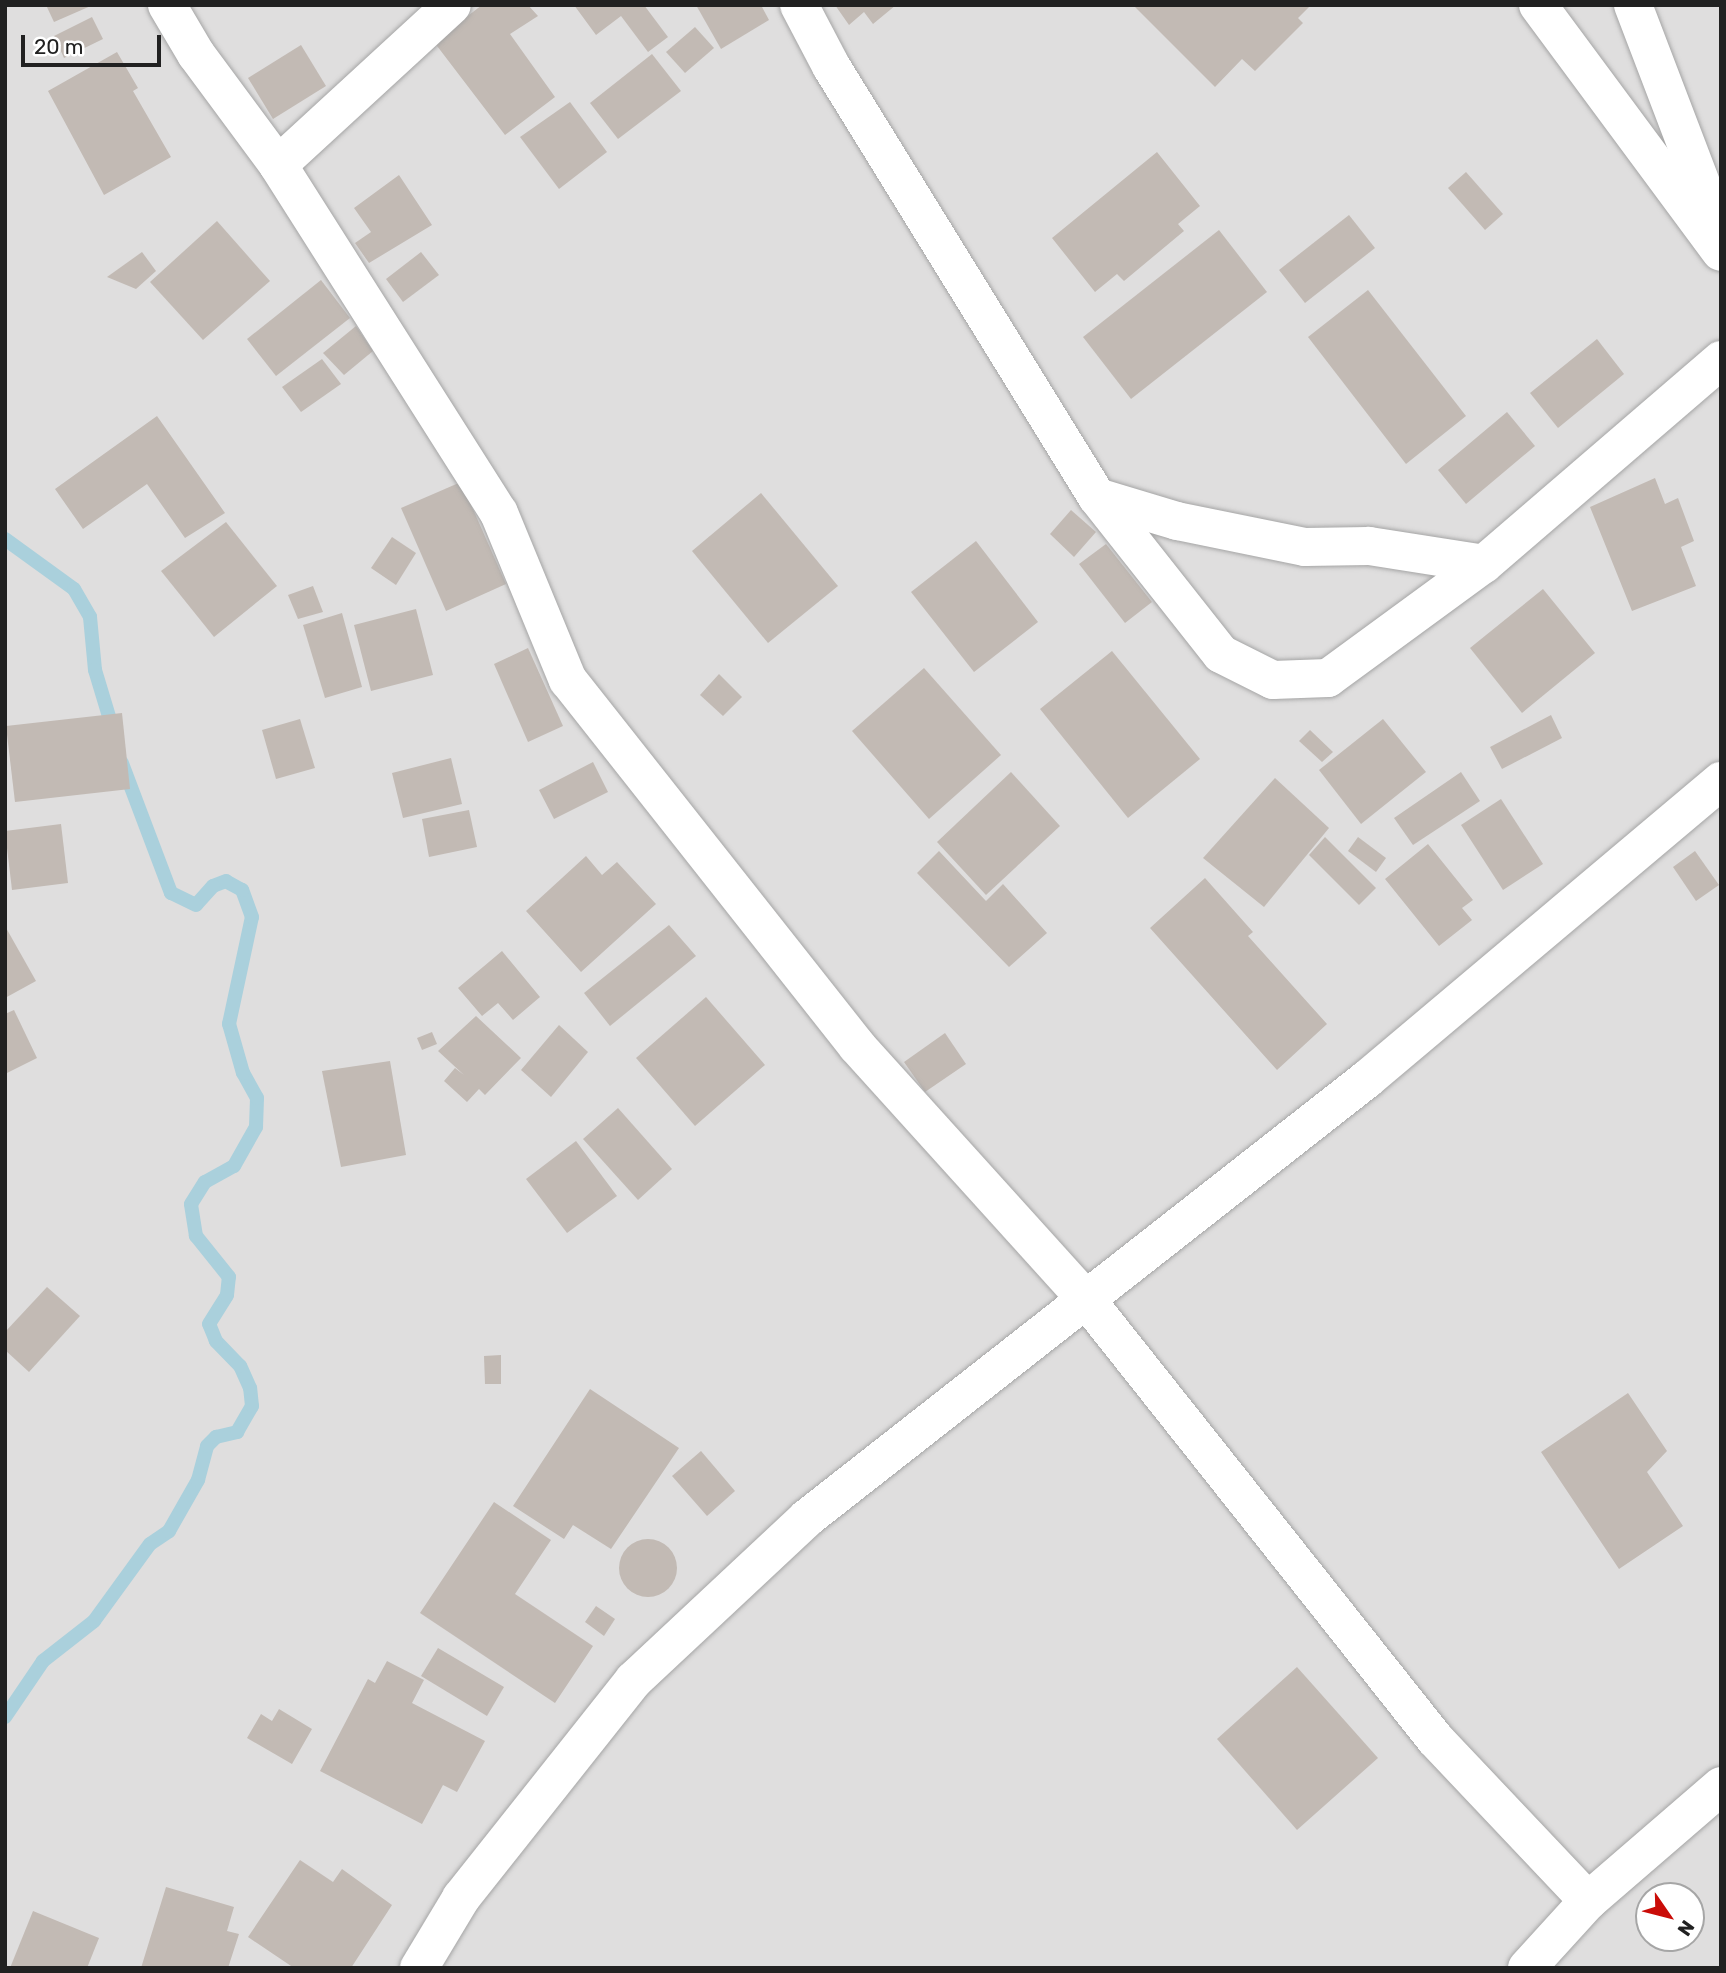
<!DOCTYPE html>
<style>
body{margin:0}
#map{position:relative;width:1726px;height:1973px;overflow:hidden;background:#f1eee8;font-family:Rubik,sans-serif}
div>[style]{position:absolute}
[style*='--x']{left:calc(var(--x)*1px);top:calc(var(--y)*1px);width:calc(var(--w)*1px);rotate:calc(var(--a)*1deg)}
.residential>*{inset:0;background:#dfdede}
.stream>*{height:14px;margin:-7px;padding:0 7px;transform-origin:7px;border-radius:7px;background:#aad0dc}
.building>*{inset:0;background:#c2bab4}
.round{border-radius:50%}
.roads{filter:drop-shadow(0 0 2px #a5a5a5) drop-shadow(0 0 2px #a5a5a5)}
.minor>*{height:38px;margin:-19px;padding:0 19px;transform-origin:19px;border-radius:19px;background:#fff}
span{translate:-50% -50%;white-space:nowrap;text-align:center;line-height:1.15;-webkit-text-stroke:6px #fff;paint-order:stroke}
.frame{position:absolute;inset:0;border:7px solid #212121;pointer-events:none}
.north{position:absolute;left:1635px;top:1882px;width:70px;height:70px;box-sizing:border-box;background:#fff;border:2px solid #a6a6a6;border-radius:50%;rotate:125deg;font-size:19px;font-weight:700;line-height:28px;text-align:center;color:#212121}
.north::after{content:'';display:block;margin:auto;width:24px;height:32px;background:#ca0c08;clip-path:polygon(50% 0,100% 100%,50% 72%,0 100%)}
.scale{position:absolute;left:21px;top:35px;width:140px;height:32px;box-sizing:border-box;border:4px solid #212121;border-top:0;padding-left:9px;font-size:21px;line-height:24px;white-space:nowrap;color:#212121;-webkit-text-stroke:5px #fff;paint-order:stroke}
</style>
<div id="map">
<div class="residential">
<i style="clip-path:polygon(evenodd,5px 5px,1721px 5px,1721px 1968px,5px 1968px,5px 5px,1649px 1896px,1691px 1896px,1691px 1938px,1649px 1938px,1649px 1896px)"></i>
</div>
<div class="stream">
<i style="--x:5;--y:539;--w:85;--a:35.9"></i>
<i style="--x:74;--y:589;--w:32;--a:60"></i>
<i style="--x:90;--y:617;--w:53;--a:84.6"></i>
<i style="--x:95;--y:670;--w:66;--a:73.2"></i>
<i style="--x:5;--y:1717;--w:68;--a:-55.8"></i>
<i style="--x:43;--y:1661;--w:65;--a:-38.1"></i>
<i style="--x:94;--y:1621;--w:95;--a:-54"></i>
<i style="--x:150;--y:1544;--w:23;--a:-34"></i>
<i style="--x:169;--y:1531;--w:59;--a:-60.4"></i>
<i style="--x:198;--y:1480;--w:35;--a:-75"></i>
<i style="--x:207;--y:1446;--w:13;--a:-45"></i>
<i style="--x:216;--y:1437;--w:22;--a:-13"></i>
<i style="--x:237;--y:1432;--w:30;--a:-60"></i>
<i style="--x:252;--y:1406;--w:18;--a:-96"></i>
<i style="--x:250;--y:1388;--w:24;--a:-114"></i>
<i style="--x:240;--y:1366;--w:35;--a:-134"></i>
<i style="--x:216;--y:1341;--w:18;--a:-112"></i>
<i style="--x:209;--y:1324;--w:34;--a:-58"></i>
<i style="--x:227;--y:1295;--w:18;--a:-84"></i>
<i style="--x:229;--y:1277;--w:53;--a:-128.8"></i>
<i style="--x:196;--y:1236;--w:32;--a:-99"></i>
<i style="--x:191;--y:1204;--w:26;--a:-58"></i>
<i style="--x:205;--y:1182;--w:33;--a:-29"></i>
<i style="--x:234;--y:1166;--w:45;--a:-60.6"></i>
<i style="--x:256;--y:1127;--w:29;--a:-88"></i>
<i style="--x:257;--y:1098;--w:29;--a:-119"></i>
<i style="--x:243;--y:1073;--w:51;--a:-105.9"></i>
<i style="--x:229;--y:1024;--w:109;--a:-77.9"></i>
<i style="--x:252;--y:917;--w:29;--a:-110"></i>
<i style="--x:242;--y:890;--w:18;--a:-151"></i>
<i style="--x:226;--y:881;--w:14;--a:159"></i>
<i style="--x:213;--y:886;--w:25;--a:132"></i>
<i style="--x:196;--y:905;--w:28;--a:-154"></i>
<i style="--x:171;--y:893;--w:139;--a:-110.7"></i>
</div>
<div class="building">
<i style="clip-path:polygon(46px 5px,93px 5px,54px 22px)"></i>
<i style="clip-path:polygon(482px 5px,528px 5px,538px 16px,510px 34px,555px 97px,505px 135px,434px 42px)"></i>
<i style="clip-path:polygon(574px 5px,644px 5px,668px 37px,648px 52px,621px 16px,596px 35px)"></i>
<i style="clip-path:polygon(696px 5px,761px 5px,769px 20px,721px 49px)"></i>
<i style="clip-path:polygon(835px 5px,896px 5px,873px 24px,864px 12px,849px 25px)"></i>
<i style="clip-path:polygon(1133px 5px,1311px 5px,1298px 18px,1303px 23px,1255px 71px,1242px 59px,1215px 87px)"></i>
<i style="clip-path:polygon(92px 17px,103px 39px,64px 58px,54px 36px)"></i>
<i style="clip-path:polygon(695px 27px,714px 48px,685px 73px,666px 52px)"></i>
<i style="clip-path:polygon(301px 45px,326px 86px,273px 119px,248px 78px)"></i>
<i style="clip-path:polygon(117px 52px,138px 88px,133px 91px,171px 157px,104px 195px,48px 91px)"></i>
<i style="clip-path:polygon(652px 54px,681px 91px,618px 139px,590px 103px)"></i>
<i style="clip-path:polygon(570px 102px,607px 152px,559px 189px,520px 137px)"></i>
<i style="clip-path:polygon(1157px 152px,1200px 206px,1178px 224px,1184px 231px,1124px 281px,1117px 274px,1095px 292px,1052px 238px)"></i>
<i style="clip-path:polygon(1466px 172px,1503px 214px,1485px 230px,1448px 188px)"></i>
<i style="clip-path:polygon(399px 175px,432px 225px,369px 263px,355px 243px,371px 232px,354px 208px)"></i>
<i style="clip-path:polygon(1349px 215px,1375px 248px,1305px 303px,1279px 270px)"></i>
<i style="clip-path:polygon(217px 221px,270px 281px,203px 340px,150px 282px)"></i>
<i style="clip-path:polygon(1219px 230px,1267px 292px,1131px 399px,1083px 337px)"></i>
<i style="clip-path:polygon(142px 252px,156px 271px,136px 289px,107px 277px)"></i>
<i style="clip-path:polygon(421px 252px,439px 275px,403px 302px,386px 279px)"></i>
<i style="clip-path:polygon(321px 280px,350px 318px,276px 376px,247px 339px)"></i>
<i style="clip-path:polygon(1368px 290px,1466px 416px,1406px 464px,1308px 337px)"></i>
<i style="clip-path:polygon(356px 326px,373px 351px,344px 375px,323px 353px)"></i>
<i style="clip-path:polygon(1597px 339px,1624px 374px,1558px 428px,1530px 393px)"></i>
<i style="clip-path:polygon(322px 359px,341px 384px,301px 412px,282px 387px)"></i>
<i style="clip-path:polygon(1507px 412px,1535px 446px,1466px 504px,1438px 470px)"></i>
<i style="clip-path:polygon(157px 416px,225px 513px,185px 538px,147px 484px,83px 529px,55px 489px)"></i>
<i style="clip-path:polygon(1655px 478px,1665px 504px,1678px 498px,1694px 541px,1681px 547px,1696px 586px,1632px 611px,1590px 507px)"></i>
<i style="clip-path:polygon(461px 482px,506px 584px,446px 611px,401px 508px)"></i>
<i style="clip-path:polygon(761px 493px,838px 586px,768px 643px,692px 551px)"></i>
<i style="clip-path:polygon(1071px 510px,1096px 532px,1074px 557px,1050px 534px)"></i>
<i style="clip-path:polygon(226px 522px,277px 586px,214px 637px,161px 571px)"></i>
<i style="clip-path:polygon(392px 537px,416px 553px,396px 585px,371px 568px)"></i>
<i style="clip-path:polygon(976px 541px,1038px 622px,974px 672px,911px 592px)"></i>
<i style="clip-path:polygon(1106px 544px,1152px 602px,1125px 623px,1079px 564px)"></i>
<i style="clip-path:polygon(313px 586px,323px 612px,298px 619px,288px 595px)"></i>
<i style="clip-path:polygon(1543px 589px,1595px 653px,1522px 713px,1470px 648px)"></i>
<i style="clip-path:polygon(416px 609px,433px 675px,371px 691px,354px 625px)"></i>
<i style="clip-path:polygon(342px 613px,362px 687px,325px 698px,303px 625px)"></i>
<i style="clip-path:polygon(528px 648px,563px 726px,528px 742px,494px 664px)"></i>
<i style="clip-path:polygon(1112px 651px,1200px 759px,1128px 818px,1040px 709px)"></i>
<i style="clip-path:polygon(924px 668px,1001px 755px,929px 819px,852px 731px)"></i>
<i style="clip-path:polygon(719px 674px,742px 697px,723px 716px,700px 695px)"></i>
<i style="clip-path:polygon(122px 713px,130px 789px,15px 802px,6px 726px)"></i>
<i style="clip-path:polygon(1551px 715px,1562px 738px,1502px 769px,1490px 747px)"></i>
<i style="clip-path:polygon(300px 719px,315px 768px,276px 779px,262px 730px)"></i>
<i style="clip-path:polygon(1383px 719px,1426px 772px,1361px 824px,1319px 770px)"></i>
<i style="clip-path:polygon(1310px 730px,1333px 752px,1322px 762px,1299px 741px)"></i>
<i style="clip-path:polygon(451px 758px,462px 804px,403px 818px,392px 773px)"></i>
<i style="clip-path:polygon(593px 762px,608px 792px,554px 819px,539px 790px)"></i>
<i style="clip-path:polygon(1011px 772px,1060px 826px,986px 895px,937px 842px)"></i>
<i style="clip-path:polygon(1461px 772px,1480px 801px,1413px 845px,1394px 818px)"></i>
<i style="clip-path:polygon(1275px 778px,1329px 828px,1264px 907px,1203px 858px)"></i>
<i style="clip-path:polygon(1501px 799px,1543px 864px,1503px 890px,1461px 825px)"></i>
<i style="clip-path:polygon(469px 810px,477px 847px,429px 857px,422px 819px)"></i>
<i style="clip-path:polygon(61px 824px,68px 883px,12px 890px,5px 831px)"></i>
<i style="clip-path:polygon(1325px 837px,1376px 888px,1359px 905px,1309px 855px)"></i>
<i style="clip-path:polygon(1358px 837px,1386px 858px,1376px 872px,1348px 851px)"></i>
<i style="clip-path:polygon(1428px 844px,1473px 900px,1462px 908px,1472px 920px,1439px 946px,1385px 879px)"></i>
<i style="clip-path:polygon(939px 851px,986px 901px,1003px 884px,1047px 933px,1009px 967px,917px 873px)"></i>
<i style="clip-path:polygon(1695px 851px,1719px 885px,1696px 901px,1673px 867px)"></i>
<i style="clip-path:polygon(586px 856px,602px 875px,617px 862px,656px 904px,581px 972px,526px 911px)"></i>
<i style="clip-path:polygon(1205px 878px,1253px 932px,1248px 936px,1327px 1024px,1277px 1070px,1150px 928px)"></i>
<i style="clip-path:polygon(669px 925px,696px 956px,610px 1026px,584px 993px)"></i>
<i style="clip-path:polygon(5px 926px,36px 981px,5px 998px)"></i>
<i style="clip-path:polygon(502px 951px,540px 997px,513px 1020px,498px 1003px,482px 1016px,458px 988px)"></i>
<i style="clip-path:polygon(706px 997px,765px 1065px,695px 1126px,636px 1058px)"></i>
<i style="clip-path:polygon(14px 1010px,37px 1058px,5px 1074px,5px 1014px)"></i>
<i style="clip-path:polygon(476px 1016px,521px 1058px,485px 1095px,479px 1089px,467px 1102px,444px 1081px,455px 1068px,464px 1075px,438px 1051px)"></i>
<i style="clip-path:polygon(559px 1025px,588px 1052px,551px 1097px,521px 1070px)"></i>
<i style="clip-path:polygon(432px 1032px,437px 1044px,422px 1050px,417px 1038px)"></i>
<i style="clip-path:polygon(945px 1033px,966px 1064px,925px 1092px,904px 1062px)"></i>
<i style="clip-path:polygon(390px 1061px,406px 1155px,341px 1167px,322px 1071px)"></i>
<i style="clip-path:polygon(618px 1108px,672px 1169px,638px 1200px,583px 1139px)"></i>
<i style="clip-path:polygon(576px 1141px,617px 1196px,567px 1233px,526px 1179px)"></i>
<i style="clip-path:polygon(47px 1287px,80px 1316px,29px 1372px,5px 1350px,5px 1332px)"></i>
<i style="clip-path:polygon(501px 1355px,501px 1384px,485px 1384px,484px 1356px)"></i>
<i style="clip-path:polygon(590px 1389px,679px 1448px,611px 1549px,573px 1525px,564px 1539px,513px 1506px)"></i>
<i style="clip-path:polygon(1628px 1393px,1667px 1451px,1647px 1472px,1683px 1526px,1619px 1569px,1541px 1452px)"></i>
<i style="clip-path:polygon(701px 1451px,735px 1491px,707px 1516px,672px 1476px)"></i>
<i style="clip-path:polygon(494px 1502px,551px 1540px,515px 1594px,593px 1646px,555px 1703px,420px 1613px)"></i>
<i class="round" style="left:619px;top:1539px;width:58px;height:58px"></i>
<i style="clip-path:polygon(596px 1606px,615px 1619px,604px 1636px,585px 1622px)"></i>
<i style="clip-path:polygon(438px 1648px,504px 1687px,487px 1716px,421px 1676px)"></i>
<i style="clip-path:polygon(387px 1661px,424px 1680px,412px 1703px,485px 1741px,457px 1792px,443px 1785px,422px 1824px,320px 1771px,368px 1679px,375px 1683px)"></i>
<i style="clip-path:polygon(1297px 1667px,1378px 1758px,1297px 1830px,1217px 1739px)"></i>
<i style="clip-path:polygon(279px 1709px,312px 1729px,292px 1764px,247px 1738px,261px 1714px,272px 1721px)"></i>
<i style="clip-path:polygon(300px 1860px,333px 1882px,342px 1869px,392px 1905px,351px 1968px,294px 1968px,248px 1937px)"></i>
<i style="clip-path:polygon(166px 1887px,234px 1907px,227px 1931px,239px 1934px,228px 1968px,141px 1968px)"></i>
<i style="clip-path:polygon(33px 1911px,99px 1938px,87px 1968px,10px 1968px)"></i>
</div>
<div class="roads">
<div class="minor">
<i style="--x:167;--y:5;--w:57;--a:59.4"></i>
<i style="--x:196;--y:54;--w:138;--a:53.5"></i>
<i style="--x:278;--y:165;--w:412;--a:57.6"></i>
<i style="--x:499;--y:513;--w:181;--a:67.6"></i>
<i style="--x:568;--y:680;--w:466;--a:51.7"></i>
<i style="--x:857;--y:1046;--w:340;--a:47.9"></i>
<i style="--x:1085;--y:1298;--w:563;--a:51.56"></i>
<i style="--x:1435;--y:1739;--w:223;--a:46.6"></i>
<i style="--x:799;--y:5;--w:69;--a:62.3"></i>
<i style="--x:831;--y:66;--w:506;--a:58.32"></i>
<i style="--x:1097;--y:497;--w:200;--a:51.7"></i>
<i style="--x:1221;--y:654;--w:58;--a:26.6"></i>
<i style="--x:1273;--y:680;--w:55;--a:-2.1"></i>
<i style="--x:1328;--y:678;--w:193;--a:-36.2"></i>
<i style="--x:1484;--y:564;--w:313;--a:-40.7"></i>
<i style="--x:1538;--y:5;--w:307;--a:53.5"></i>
<i style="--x:1633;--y:5;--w:232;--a:69.1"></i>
<i style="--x:278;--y:165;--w:236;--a:-42.6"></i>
<i style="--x:1097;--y:497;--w:84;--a:16.7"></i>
<i style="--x:1177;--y:521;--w:131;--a:11.5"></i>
<i style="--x:1305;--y:547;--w:64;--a:-0.9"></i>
<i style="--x:1369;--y:546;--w:116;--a:8.9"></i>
<i style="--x:419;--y:1968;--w:82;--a:-59"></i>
<i style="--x:461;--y:1898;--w:278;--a:-51.6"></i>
<i style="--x:634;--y:1680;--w:237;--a:-43.1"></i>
<i style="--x:807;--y:1518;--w:712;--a:-38.09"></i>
<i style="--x:1367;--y:1079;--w:463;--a:-40.1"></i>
<i style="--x:1527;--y:1968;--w:91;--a:-47.7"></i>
<i style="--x:1588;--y:1901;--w:176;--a:-40.8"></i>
</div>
</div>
<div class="frame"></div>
<div class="north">N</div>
<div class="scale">20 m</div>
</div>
